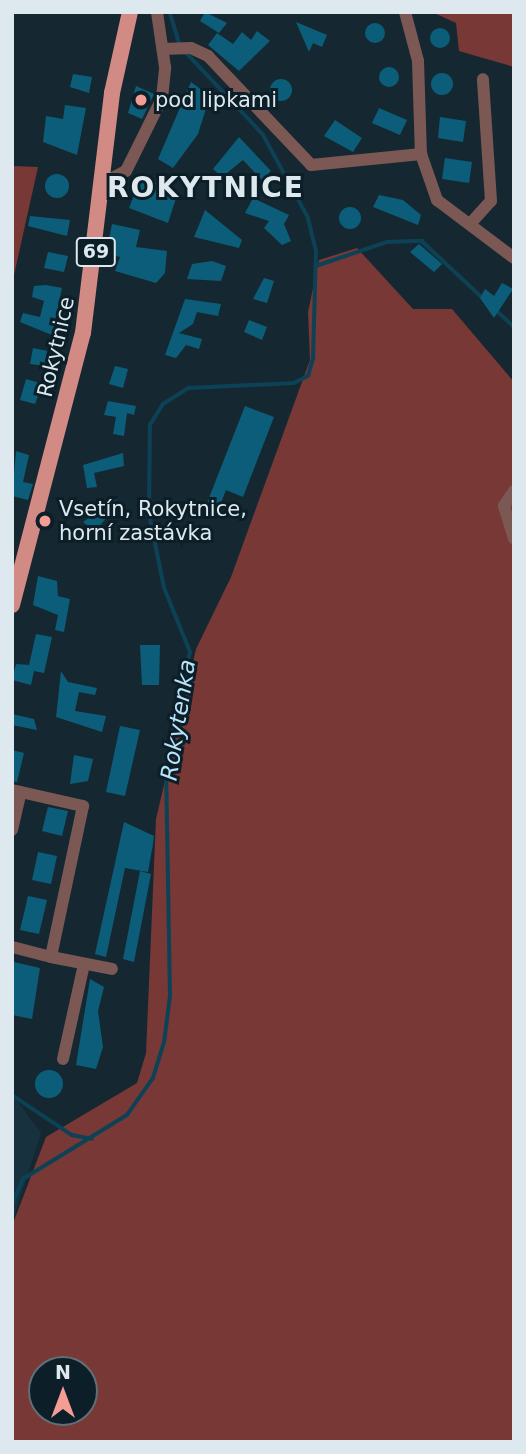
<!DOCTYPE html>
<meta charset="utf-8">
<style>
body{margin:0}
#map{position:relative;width:526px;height:1454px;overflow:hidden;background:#152831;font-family:"DejaVu Sans",sans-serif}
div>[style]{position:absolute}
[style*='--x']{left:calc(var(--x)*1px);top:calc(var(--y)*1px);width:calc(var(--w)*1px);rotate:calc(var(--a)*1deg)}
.built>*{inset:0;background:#17323e}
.green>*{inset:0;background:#783835}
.stream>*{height:3.5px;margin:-1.75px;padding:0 1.75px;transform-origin:1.75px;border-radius:1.75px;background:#0d4256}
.building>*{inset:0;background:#0c5d79}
.round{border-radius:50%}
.minor>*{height:12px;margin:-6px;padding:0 6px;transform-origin:6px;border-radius:6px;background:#7c5855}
.major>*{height:16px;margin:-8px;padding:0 8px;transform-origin:8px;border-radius:8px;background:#d28a85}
.dots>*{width:19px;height:19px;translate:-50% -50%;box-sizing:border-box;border:4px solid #0c1e27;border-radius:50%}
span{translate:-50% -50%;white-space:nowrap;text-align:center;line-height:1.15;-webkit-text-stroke:6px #0c1e27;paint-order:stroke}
.shield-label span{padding:2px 5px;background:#0c1e27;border:2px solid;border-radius:5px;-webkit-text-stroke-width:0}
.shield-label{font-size:19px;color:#dde9ee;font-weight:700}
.poi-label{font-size:21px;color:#dde9ee}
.left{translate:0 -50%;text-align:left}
.street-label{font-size:21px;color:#dde9ee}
.water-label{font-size:23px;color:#b8e3f8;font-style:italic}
.district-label{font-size:28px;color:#dde9ee;font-weight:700;letter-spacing:2px}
.frame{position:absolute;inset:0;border:14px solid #dde9ee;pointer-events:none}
.north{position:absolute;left:28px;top:1356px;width:70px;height:70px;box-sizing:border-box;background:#0c1e27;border:2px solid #606f77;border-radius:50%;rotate:0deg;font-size:19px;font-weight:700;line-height:28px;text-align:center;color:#dde9ee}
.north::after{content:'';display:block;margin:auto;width:24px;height:32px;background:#f59c95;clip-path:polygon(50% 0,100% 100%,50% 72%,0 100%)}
</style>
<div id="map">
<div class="built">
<i style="clip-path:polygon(12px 1094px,41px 1133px,12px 1223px)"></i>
</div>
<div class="green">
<i style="clip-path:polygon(432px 12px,514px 12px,514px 67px,459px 51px,456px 23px)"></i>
<i style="clip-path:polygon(12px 166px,38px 167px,12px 284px)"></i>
<i style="clip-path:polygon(evenodd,357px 248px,413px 309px,452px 309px,514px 382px,514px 1442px,12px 1442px,12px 1226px,46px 1137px,137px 1083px,146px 1053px,156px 819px,196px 649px,231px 577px,310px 360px,308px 312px,319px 260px,357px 248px,42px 1370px,84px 1370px,84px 1412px,42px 1412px,42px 1370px)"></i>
</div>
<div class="stream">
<i style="--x:170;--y:12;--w:34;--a:73"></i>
<i style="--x:316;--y:266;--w:75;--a:-18.7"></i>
<i style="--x:387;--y:242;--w:35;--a:-2"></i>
<i style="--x:422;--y:241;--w:85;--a:43.1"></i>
<i style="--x:495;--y:309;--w:26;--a:43"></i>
<i style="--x:12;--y:1095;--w:72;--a:33.7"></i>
<i style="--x:72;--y:1135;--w:20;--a:11"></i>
<i style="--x:12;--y:1204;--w:27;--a:-66"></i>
<i style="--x:23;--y:1179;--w:122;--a:-31.6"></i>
<i style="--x:127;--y:1115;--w:45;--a:-54.9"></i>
<i style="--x:153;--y:1078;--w:37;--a:-73"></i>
<i style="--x:164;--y:1043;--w:47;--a:-82.7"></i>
<i style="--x:170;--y:996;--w:228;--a:-91"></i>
<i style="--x:166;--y:768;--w:118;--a:-78.3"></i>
<i style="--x:190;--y:652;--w:69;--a:-112.1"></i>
<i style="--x:164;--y:588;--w:76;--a:-101.5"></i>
<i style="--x:149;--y:514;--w:89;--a:-89.4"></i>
<i style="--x:150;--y:425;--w:25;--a:-58"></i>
<i style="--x:163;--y:404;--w:31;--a:-32"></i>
<i style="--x:189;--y:388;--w:105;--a:-2.7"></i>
<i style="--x:294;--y:383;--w:16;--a:-27"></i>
<i style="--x:308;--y:376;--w:19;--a:-74"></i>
<i style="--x:313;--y:358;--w:107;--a:-88.4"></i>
<i style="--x:316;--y:251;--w:34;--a:-104"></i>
<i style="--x:308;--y:218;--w:94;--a:-118.5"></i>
<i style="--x:263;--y:135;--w:112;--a:-133.2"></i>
</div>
<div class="building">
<i style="clip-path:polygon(205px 12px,227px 23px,219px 33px,200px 21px)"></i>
<i style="clip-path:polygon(296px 22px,327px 35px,322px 47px,313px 43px,309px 52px)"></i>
<i class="round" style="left:365px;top:23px;width:20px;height:20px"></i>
<i class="round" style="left:430px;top:28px;width:20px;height:20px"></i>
<i style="clip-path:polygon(257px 31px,270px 41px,239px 71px,208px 45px,217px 33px,233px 44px,242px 32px,251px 40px)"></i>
<i class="round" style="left:379px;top:67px;width:20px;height:20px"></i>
<i class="round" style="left:431px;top:73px;width:22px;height:22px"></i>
<i style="clip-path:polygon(73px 74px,92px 77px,89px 93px,70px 87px)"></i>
<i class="round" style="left:270px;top:79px;width:22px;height:22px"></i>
<i style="clip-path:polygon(191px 82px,210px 96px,198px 134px,173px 168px,158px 159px)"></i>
<i style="clip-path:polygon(136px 86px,154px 94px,142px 119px,128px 113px)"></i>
<i style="clip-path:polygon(65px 105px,86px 108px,77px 155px,43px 142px,46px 116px,63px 119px)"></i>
<i style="clip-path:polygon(379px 108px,407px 120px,400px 135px,372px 123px)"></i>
<i style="clip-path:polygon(440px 117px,466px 121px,463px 142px,438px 138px)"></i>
<i style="clip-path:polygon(335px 120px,362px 138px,353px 152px,324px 136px)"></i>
<i style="clip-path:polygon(239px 137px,271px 171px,262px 180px,243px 160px,222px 177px,213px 169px)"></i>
<i style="clip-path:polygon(445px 158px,472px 162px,469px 183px,442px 179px)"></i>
<i style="clip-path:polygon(142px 174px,177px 195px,168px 223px,129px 208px)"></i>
<i class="round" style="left:45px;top:174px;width:24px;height:24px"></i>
<i style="clip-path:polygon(379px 195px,403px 200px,421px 215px,418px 225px,373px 207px)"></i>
<i style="clip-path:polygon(253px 198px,289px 215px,284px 224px,291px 241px,282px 245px,264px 228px,269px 221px,245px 213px)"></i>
<i class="round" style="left:339px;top:207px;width:22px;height:22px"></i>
<i style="clip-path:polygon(205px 210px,242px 240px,239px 248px,194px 237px)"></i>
<i style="clip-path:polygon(30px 216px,70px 220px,67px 236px,28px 226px)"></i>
<i style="clip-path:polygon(112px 224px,140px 230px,136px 247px,167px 251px,165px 273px,156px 283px,115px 271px,120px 257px,106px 254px)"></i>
<i style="clip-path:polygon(419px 244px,442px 264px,434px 272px,410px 252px)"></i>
<i style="clip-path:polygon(48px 252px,68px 256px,64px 272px,44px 268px)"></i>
<i style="clip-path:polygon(212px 261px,226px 266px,221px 281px,187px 279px,192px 264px)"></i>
<i style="clip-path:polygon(264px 278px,274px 281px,267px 303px,253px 299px)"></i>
<i style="clip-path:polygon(502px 283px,513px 289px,494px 318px,480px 298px,485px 289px,494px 296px)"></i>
<i style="clip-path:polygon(46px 285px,62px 288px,52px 335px,20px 322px,23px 313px,40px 317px,44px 301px,32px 297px,34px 286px)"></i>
<i style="clip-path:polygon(185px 299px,221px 304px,218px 316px,197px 312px,193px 324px,179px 333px,202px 339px,199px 349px,186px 345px,176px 358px,165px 355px)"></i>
<i style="clip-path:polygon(249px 320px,267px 327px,262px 340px,244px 332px)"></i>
<i style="clip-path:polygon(33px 348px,48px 351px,46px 366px,30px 364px)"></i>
<i style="clip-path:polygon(115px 366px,128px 369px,123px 388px,109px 384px)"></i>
<i style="clip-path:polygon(26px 379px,50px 386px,47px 396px,39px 393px,35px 404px,20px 400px)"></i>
<i style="clip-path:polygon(108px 401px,136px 406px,134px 415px,127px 413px,124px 436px,113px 434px,116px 417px,104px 415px)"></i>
<i style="clip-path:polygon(245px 406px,274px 417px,243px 497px,226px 490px,217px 513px,205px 508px)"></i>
<i style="clip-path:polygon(16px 451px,29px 455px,23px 482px,33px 484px,28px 500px,12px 496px)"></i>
<i style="clip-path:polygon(123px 453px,124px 466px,94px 473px,97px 487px,87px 488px,83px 465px)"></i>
<i style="clip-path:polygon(115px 499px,118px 503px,95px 532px,83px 522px)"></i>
<i style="clip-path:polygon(38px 576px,57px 581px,58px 596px,70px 599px,64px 632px,55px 630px,58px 615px,33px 605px)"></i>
<i style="clip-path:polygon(36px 634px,52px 637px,44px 673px,34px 671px,31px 685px,12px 680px,16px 664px,29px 665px)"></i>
<i style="clip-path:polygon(140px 645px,160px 645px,159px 685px,142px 685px)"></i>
<i style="clip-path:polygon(61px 671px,68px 682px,97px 688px,95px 695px,79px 692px,75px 711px,106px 716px,102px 732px,56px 717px)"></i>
<i style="clip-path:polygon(12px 714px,34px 719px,37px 730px,12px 725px)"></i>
<i style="clip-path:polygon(120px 726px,140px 730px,125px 796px,106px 792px)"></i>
<i style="clip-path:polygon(12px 750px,24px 753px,17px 782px,12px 781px)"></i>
<i style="clip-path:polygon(74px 755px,93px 759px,88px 781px,70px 784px)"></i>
<i style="clip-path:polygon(48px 807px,68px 811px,62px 836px,42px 831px)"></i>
<i style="clip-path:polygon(124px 822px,154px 836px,153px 844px,148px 872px,125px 868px,106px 957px,95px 954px)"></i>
<i style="clip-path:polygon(38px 852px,57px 856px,51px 884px,32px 880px)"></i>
<i style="clip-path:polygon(140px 871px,151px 874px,134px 962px,123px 959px)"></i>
<i style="clip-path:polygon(28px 896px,47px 900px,39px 934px,20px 930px)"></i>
<i style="clip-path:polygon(14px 962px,40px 968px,32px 1019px,12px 1015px)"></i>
<i style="clip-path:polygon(90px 979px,104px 987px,98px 1011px,103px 1047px,96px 1069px,76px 1065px)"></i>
<i class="round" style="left:35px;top:1070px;width:28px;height:28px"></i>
</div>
<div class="minor">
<i style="--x:405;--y:12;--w:51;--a:75.1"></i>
<i style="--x:418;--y:61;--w:93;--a:88.2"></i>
<i style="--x:163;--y:49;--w:28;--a:-2"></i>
<i style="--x:191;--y:48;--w:19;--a:25"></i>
<i style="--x:208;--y:56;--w:150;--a:46.6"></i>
<i style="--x:311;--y:165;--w:111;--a:-5.7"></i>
<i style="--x:421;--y:154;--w:49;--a:70.8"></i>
<i style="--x:437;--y:200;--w:96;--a:37"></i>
<i style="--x:103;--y:183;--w:26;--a:-28"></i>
<i style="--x:126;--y:171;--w:81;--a:-63.7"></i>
<i style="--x:162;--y:98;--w:31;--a:-84"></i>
<i style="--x:165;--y:67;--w:56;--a:-98.3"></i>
<i style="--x:470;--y:224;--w:31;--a:-48"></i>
<i style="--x:491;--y:201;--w:122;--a:-93.8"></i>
<i style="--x:514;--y:491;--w:18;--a:124"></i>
<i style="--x:504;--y:506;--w:34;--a:73"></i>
<i style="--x:12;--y:790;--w:73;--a:12.7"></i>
<i style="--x:83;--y:806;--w:154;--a:102"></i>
<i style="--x:51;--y:957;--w:40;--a:-165.6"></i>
<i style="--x:12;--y:830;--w:39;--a:-77"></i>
<i style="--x:51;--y:957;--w:62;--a:11.1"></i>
<i style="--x:63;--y:1059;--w:97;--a:-77.5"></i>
</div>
<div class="major">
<i style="--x:12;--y:605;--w:281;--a:-75.4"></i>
<i style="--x:83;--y:333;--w:242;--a:-83.1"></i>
<i style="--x:112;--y:93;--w:83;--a:-77.5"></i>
</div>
<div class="dots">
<i style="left:141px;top:100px;background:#f59c95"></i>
<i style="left:45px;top:521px;background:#f59c95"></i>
</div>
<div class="shield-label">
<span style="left:96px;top:252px">69</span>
</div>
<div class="poi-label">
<span class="left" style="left:155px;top:100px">pod lipkami</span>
<span class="left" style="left:59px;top:521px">Vsetín, Rokytnice,<br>horní zastávka</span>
</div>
<div class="street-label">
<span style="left:56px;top:347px;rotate:-77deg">Rokytnice</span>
</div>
<div class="water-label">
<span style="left:178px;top:720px;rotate:-81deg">Rokytenka</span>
</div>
<div class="district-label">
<span style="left:206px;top:188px">ROKYTNICE</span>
</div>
<div class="frame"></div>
<div class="north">N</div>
</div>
